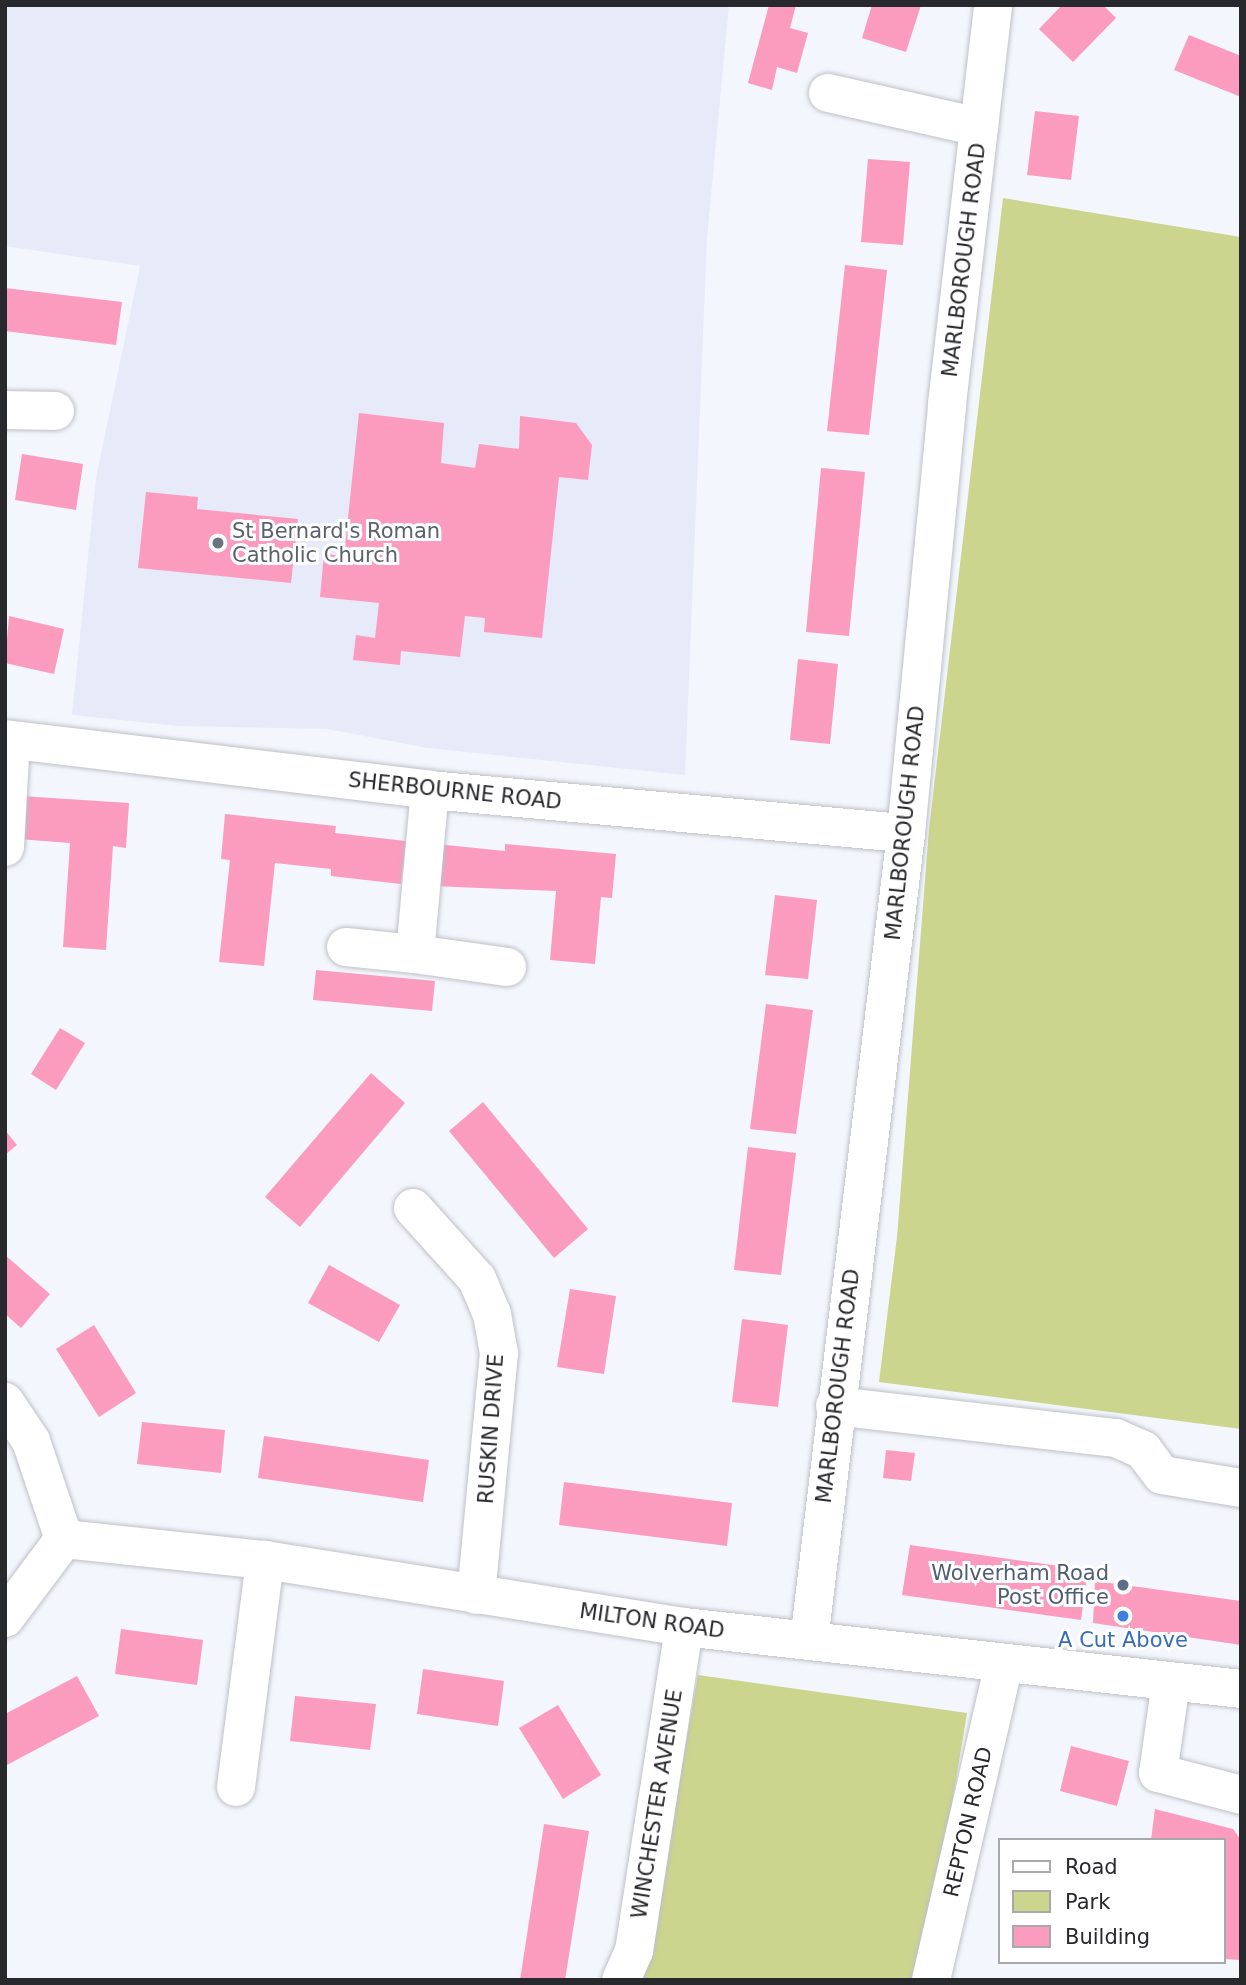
<!DOCTYPE html>
<style>
body{margin:0}
#map{position:relative;width:1246px;height:1985px;overflow:hidden;background:#f4f6fd;font-family:"DejaVu Sans",sans-serif}
div>[style]{position:absolute}
[style*='--x']{left:calc(var(--x)*1px);top:calc(var(--y)*1px);width:calc(var(--w)*1px);rotate:calc(var(--a)*1deg)}
.built>*{inset:0;background:#e6eaf9}
.green>*{inset:0;background:#ccd58d}
.building>*{inset:0;background:#fb9bbd}
.roads{filter:drop-shadow(0 0 2px #bec0c7) drop-shadow(0 0 2px #bec0c7)}
.minor>*{height:38px;margin:-19px;padding:0 19px;transform-origin:19px;border-radius:19px;background:#fff}
.dots>*{width:19px;height:19px;translate:-50% -50%;box-sizing:border-box;border:4px solid #fff;border-radius:50%}
span{translate:-50% -50%;white-space:nowrap;text-align:center;line-height:1.15;-webkit-text-stroke:6px #fff;paint-order:stroke}
.street-label{font-size:21px;color:#28292c}
.worship-label{font-size:21px;color:#5b616d}
.left{translate:0 -50%;text-align:left}
.service-label{font-size:21px;color:#4e5e75}
.right{translate:-100% -50%;text-align:right}
.shop-label{font-size:21px;color:#366cbe}
.frame{position:absolute;inset:0;border:7px solid #28292c;pointer-events:none}
.legend{position:absolute;left:998px;top:1838px;width:228px;height:126px;box-sizing:border-box;background:#fff;border:2px solid #a9a9ab;margin:0;padding:9px 12px;list-style:none;font-size:21px;color:#28292c}
.legend li{display:flex;align-items:center;gap:14px;height:35px}
.legend b{width:35px;border:2px solid #a9a9ab}
</style>
<div id="map">
<div class="built">
<i style="clip-path:polygon(5px 5px,729px 5px,707px 238px,685px 775px,428px 748px,327px 729px,179px 726px,72px 715px,96px 478px,140px 266px,5px 246px)"></i>
</div>
<div class="green">
<i style="clip-path:polygon(1003px 198px,1241px 237px,1241px 1429px,879px 1382px,897px 1237px,929px 829px)"></i>
<i style="clip-path:polygon(698px 1675px,967px 1713px,923px 1980px,639px 1980px,658px 1900px)"></i>
</div>
<div class="building">
<i style="clip-path:polygon(769px 5px,796px 5px,790px 28px,808px 33px,797px 73px,777px 67px,772px 90px,748px 83px)"></i>
<i style="clip-path:polygon(872px 5px,921px 5px,906px 52px,862px 38px)"></i>
<i style="clip-path:polygon(1062px 5px,1103px 5px,1116px 18px,1073px 62px,1039px 29px)"></i>
<i style="clip-path:polygon(1189px 35px,1241px 56px,1241px 97px,1174px 70px)"></i>
<i style="clip-path:polygon(1035px 111px,1079px 116px,1071px 180px,1027px 175px)"></i>
<i style="clip-path:polygon(868px 159px,910px 162px,903px 245px,861px 242px)"></i>
<i style="clip-path:polygon(845px 265px,887px 270px,869px 435px,827px 431px)"></i>
<i style="clip-path:polygon(5px 288px,122px 302px,116px 345px,5px 331px)"></i>
<i style="clip-path:polygon(359px 413px,444px 423px,441px 463px,475px 468px,479px 444px,519px 449px,520px 416px,576px 423px,592px 445px,588px 480px,559px 477px,542px 638px,484px 632px,485px 618px,465px 616px,460px 657px,401px 651px,400px 665px,353px 660px,356px 635px,375px 638px,379px 603px,320px 597px,324px 554px,344px 556px)"></i>
<i style="clip-path:polygon(22px 454px,83px 464px,76px 510px,15px 500px)"></i>
<i style="clip-path:polygon(821px 468px,865px 472px,849px 636px,806px 632px)"></i>
<i style="clip-path:polygon(146px 492px,198px 497px,197px 509px,298px 519px,291px 583px,138px 568px)"></i>
<i style="clip-path:polygon(9px 616px,64px 629px,54px 674px,5px 663px)"></i>
<i style="clip-path:polygon(798px 659px,838px 664px,830px 744px,790px 740px)"></i>
<i style="clip-path:polygon(21px 796px,129px 803px,126px 848px,113px 846px,106px 950px,63px 947px,70px 843px,18px 839px)"></i>
<i style="clip-path:polygon(225px 814px,336px 826px,335px 833px,406px 841px,401px 884px,331px 876px,331px 869px,275px 863px,264px 966px,219px 962px,230px 860px,221px 859px)"></i>
<i style="clip-path:polygon(436px 844px,505px 851px,505px 844px,616px 854px,612px 898px,601px 897px,595px 964px,550px 960px,556px 891px,433px 886px)"></i>
<i style="clip-path:polygon(775px 895px,817px 900px,808px 979px,765px 975px)"></i>
<i style="clip-path:polygon(316px 970px,435px 981px,432px 1011px,313px 1000px)"></i>
<i style="clip-path:polygon(766px 1004px,813px 1010px,796px 1134px,750px 1129px)"></i>
<i style="clip-path:polygon(60px 1028px,85px 1043px,56px 1090px,31px 1074px)"></i>
<i style="clip-path:polygon(371px 1073px,405px 1103px,300px 1227px,265px 1197px)"></i>
<i style="clip-path:polygon(483px 1102px,588px 1229px,554px 1258px,449px 1131px)"></i>
<i style="clip-path:polygon(5px 1130px,17px 1145px,5px 1155px)"></i>
<i style="clip-path:polygon(748px 1147px,796px 1153px,781px 1275px,734px 1270px)"></i>
<i style="clip-path:polygon(5px 1255px,50px 1294px,21px 1328px,5px 1314px)"></i>
<i style="clip-path:polygon(329px 1265px,400px 1305px,379px 1342px,308px 1303px)"></i>
<i style="clip-path:polygon(570px 1289px,616px 1296px,604px 1374px,557px 1367px)"></i>
<i style="clip-path:polygon(742px 1319px,788px 1325px,778px 1407px,732px 1402px)"></i>
<i style="clip-path:polygon(94px 1325px,136px 1393px,99px 1417px,56px 1349px)"></i>
<i style="clip-path:polygon(142px 1422px,225px 1430px,221px 1473px,137px 1464px)"></i>
<i style="clip-path:polygon(264px 1436px,429px 1460px,423px 1502px,258px 1478px)"></i>
<i style="clip-path:polygon(886px 1450px,915px 1453px,911px 1481px,883px 1478px)"></i>
<i style="clip-path:polygon(564px 1482px,732px 1503px,727px 1546px,559px 1525px)"></i>
<i style="clip-path:polygon(910px 1545px,1088px 1570px,1081px 1620px,902px 1595px)"></i>
<i style="clip-path:polygon(1095px 1581px,1241px 1601px,1241px 1645px,1093px 1623px)"></i>
<i style="clip-path:polygon(121px 1629px,203px 1640px,197px 1685px,115px 1674px)"></i>
<i style="clip-path:polygon(423px 1669px,504px 1681px,498px 1726px,417px 1714px)"></i>
<i style="clip-path:polygon(77px 1676px,99px 1716px,5px 1766px,5px 1714px)"></i>
<i style="clip-path:polygon(295px 1696px,376px 1704px,370px 1750px,290px 1741px)"></i>
<i style="clip-path:polygon(558px 1705px,601px 1775px,563px 1799px,519px 1728px)"></i>
<i style="clip-path:polygon(1071px 1746px,1129px 1761px,1117px 1806px,1060px 1791px)"></i>
<i style="clip-path:polygon(1155px 1809px,1233px 1829px,1241px 1840px,1241px 1960px,1223px 1959px,1223px 1840px,1151px 1840px)"></i>
<i style="clip-path:polygon(544px 1824px,589px 1831px,569px 1955px,565px 1980px,520px 1980px)"></i>
</div>
<div class="roads">
<div class="minor">
<i style="--x:828;--y:93;--w:155;--a:12.7"></i>
<i style="--x:5;--y:410;--w:50;--a:1.1"></i>
<i style="--x:5;--y:739;--w:428;--a:6.8"></i>
<i style="--x:430;--y:790;--w:478;--a:5.2"></i>
<i style="--x:5;--y:847;--w:106;--a:-86.8"></i>
<i style="--x:346;--y:947;--w:69;--a:5.8"></i>
<i style="--x:415;--y:954;--w:165;--a:-84.8"></i>
<i style="--x:415;--y:954;--w:93;--a:8"></i>
<i style="--x:413;--y:1208;--w:96;--a:48"></i>
<i style="--x:477;--y:1279;--w:38;--a:67"></i>
<i style="--x:492;--y:1314;--w:40;--a:80"></i>
<i style="--x:499;--y:1353;--w:243;--a:95.4"></i>
<i style="--x:5;--y:1402;--w:47;--a:56.3"></i>
<i style="--x:31;--y:1441;--w:103;--a:71.4"></i>
<i style="--x:64;--y:1539;--w:99;--a:126.8"></i>
<i style="--x:835;--y:1406;--w:283;--a:6.5"></i>
<i style="--x:1116;--y:1438;--w:30;--a:24"></i>
<i style="--x:1143;--y:1450;--w:31;--a:53"></i>
<i style="--x:1162;--y:1475;--w:80;--a:9.3"></i>
<i style="--x:64;--y:1539;--w:202;--a:6"></i>
<i style="--x:265;--y:1560;--w:424;--a:9.1"></i>
<i style="--x:684;--y:1627;--w:560;--a:6.35"></i>
<i style="--x:809;--y:1641;--w:814;--a:-83.15"></i>
<i style="--x:906;--y:833;--w:431;--a:-84.5"></i>
<i style="--x:947;--y:404;--w:402;--a:-83.4"></i>
<i style="--x:1171;--y:1682;--w:92;--a:98.1"></i>
<i style="--x:1158;--y:1773;--w:86;--a:14.8"></i>
<i style="--x:236;--y:1787;--w:229;--a:-82.7"></i>
<i style="--x:621;--y:1980;--w:32;--a:-66"></i>
<i style="--x:634;--y:1951;--w:328;--a:-81.2"></i>
<i style="--x:931;--y:1980;--w:324;--a:-77"></i>
</div>
</div>
<div class="dots">
<i style="left:218px;top:543px;background:#6b7280"></i>
<i style="left:1123px;top:1585px;background:#5c6f8a"></i>
<i style="left:1123px;top:1616px;background:#3f7fe0"></i>
</div>
<div class="street-label">
<span style="left:964px;top:260px;rotate:-83deg">MARLBOROUGH ROAD</span>
<span style="left:455px;top:791px;rotate:6deg">SHERBOURNE ROAD</span>
<span style="left:905px;top:823px;rotate:-84deg">MARLBOROUGH ROAD</span>
<span style="left:838px;top:1386px;rotate:-83deg">MARLBOROUGH ROAD</span>
<span style="left:491px;top:1429px;rotate:-86deg">RUSKIN DRIVE</span>
<span style="left:652px;top:1621px;rotate:8deg">MILTON ROAD</span>
<span style="left:657px;top:1804px;rotate:-81deg">WINCHESTER AVENUE</span>
<span style="left:968px;top:1822px;rotate:-77deg">REPTON ROAD</span>
</div>
<div class="worship-label">
<span class="left" style="left:232px;top:543px">St Bernard's Roman<br>Catholic Church</span>
</div>
<div class="service-label">
<span class="right" style="left:1109px;top:1585px">Wolverham Road<br>Post Office</span>
</div>
<div class="shop-label">
<span style="left:1123px;top:1640px">A Cut Above</span>
</div>
<div class="frame"></div>
<ul class="legend">
<li><b style="height:9px;background:#fff"></b>Road</li>
<li><b style="height:19px;background:#ccd58d"></b>Park</li>
<li><b style="height:19px;background:#fb9bbd"></b>Building</li>
</ul>
</div>
